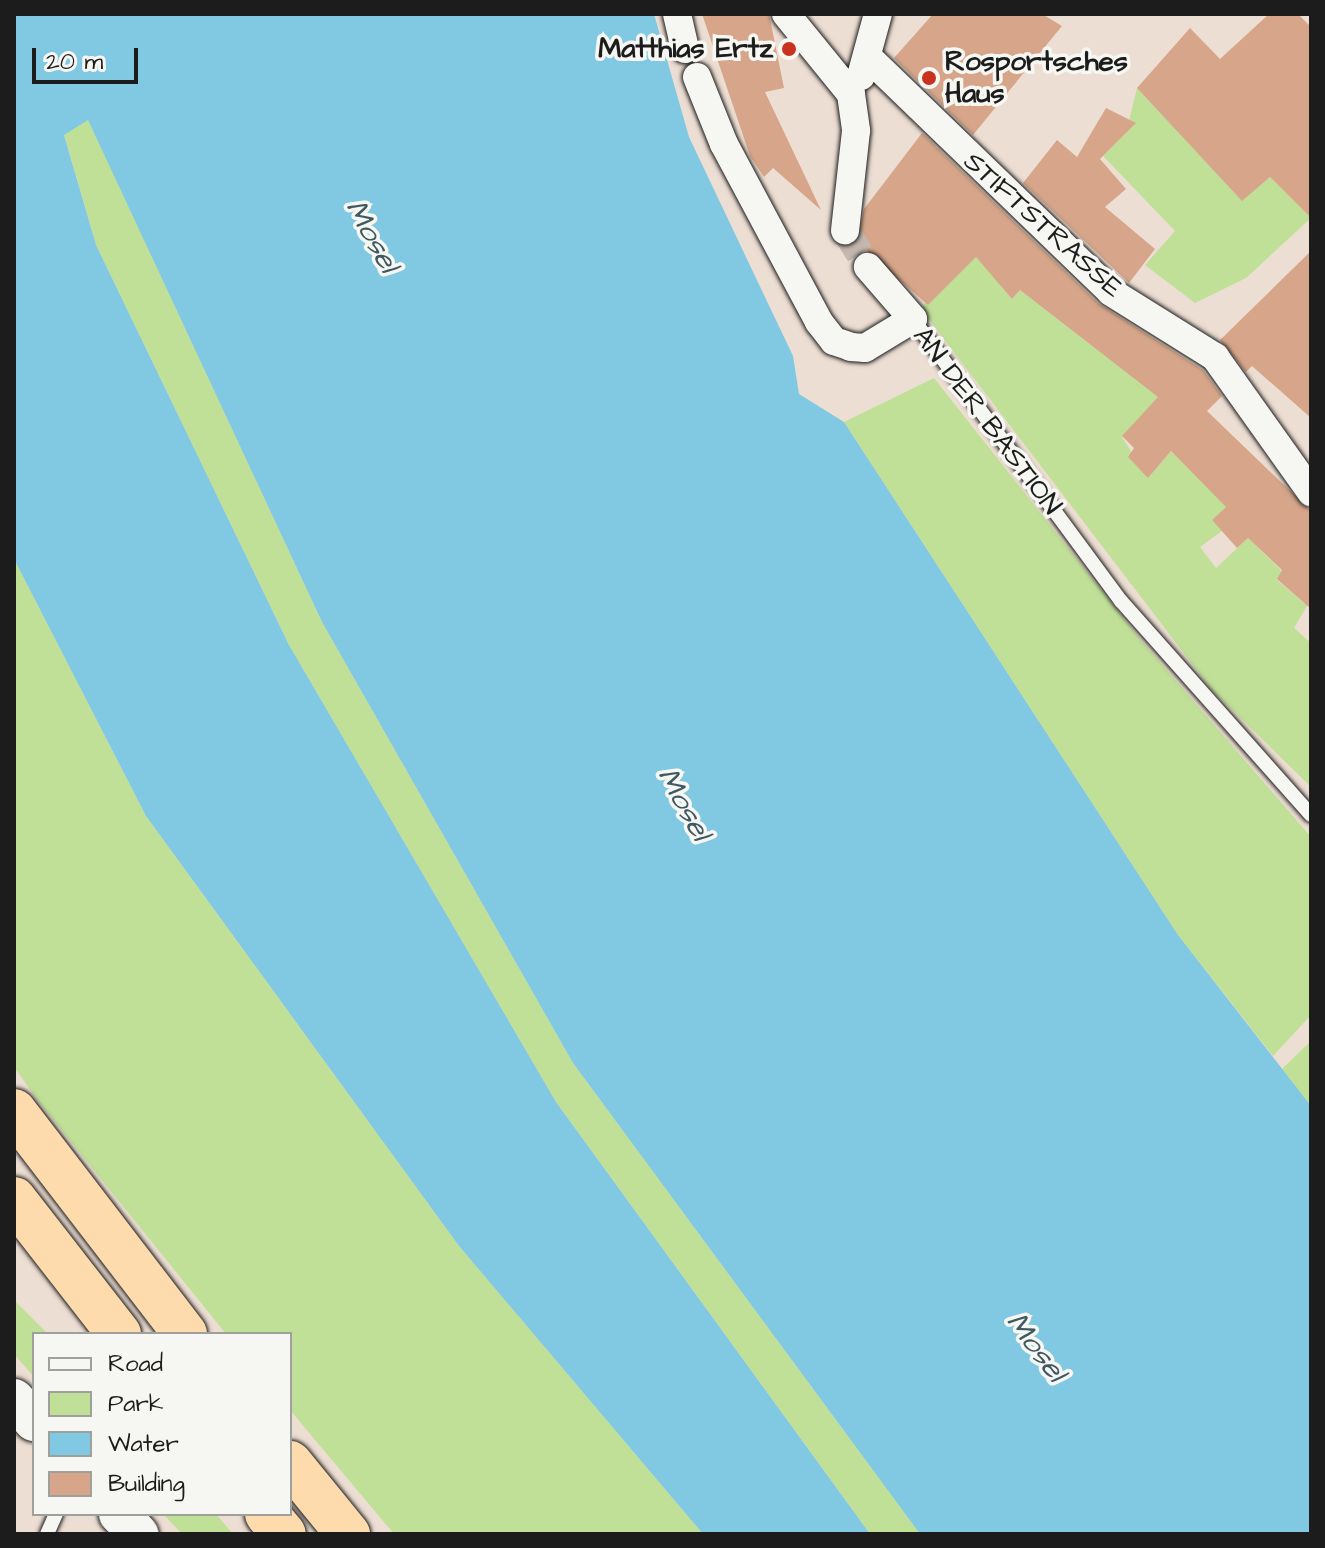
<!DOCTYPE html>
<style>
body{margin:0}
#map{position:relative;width:1325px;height:1548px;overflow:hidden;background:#edded3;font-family:"Architects Daughter",sans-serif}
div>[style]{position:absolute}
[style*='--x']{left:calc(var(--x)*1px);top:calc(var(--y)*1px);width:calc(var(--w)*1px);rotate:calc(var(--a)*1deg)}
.green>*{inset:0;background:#c0e098}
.water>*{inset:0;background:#81c8e2}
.building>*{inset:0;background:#d7a68a}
.street-tunnel>*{height:28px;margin-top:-14px;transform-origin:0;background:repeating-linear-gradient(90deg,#c3b7ae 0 28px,transparent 0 42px)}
.roads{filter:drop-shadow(0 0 2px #1c1c1c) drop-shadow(0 0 2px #1c1c1c)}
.lane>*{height:14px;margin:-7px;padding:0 7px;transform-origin:7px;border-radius:7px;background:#f6f6f2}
.street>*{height:28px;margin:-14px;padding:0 14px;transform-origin:14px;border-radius:14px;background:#f6f6f2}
.secondary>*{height:40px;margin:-20px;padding:0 20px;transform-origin:20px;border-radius:20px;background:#f6f6f2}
.highway>*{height:44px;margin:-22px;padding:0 22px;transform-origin:22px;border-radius:22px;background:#fddbac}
.dots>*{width:22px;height:22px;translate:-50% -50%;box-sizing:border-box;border:4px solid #f6f6f2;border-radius:50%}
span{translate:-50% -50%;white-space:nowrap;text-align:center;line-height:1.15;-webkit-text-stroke:7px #f6f6f2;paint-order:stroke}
.poi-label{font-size:28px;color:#1c1c1c;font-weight:700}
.right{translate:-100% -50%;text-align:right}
.left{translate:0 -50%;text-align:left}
.street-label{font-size:28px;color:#1c1c1c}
.water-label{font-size:30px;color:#3f5861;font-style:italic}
.frame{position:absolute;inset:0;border:16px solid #1c1c1c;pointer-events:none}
.legend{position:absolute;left:32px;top:1332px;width:260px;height:184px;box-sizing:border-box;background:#f6f6f2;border:2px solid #9f9f9c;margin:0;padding:10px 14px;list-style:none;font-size:24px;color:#1c1c1c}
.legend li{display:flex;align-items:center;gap:16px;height:40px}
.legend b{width:40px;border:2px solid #9f9f9c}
.scale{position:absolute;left:32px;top:48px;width:106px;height:36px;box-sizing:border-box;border:4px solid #1c1c1c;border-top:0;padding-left:10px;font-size:24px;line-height:28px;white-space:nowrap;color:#1c1c1c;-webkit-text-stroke:6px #f6f6f2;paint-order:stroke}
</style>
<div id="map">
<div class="green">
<i style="clip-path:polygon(1137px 88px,1242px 200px,1270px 177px,1311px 218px,1246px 278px,1195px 303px,1145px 265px,1175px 231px,1103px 156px,1126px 133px)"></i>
<i style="clip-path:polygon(88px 119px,322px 622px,573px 1063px,920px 1534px,870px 1534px,556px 1102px,289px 645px,96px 245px,64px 134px)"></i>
<i style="clip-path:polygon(967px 244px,1012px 299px,1020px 290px,1161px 399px,1122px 437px,1148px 478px,1171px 451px,1227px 507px,1212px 520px,1222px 531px,1200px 547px,1216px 568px,1248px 538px,1282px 571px,1277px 580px,1304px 603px,1311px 599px,1294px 628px,1311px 643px,1311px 787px,1212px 690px,921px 309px)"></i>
<i style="clip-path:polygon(934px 378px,1139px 638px,1311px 837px,1311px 1015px,1273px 1056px,1178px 935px,844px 422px)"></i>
<i style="clip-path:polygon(14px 559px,146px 816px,459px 1246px,703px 1534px,394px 1534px,290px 1410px,290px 1334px,226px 1334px,39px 1102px,14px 1067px)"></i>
<i style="clip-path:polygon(1311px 1041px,1311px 1106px,1282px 1069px)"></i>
<i style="clip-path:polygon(14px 1300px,48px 1334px,34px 1334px,34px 1377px,14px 1354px)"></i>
<i style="clip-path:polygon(163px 1514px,216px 1514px,233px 1534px,182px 1534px)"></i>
</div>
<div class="water">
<i style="clip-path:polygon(14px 14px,654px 14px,689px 137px,793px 356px,799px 394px,844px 422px,1178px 935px,1311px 1106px,1311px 1534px,920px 1534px,573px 1063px,322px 622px,88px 120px,64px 135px,96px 245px,289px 645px,556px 1102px,870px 1534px,703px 1534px,459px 1246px,146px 816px,14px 559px)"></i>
</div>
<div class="building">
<i style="clip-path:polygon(702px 14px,769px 14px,784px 88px,765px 92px,821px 210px,773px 168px,764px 177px,750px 156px)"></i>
<i style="clip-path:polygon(933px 14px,1042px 14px,1062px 26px,973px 135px,894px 58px)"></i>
<i style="clip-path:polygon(1269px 14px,1298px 14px,1311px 27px,1311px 218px,1270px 177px,1242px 201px,1137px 88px,1190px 28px,1220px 59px)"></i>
<i style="clip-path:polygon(1106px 108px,1136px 123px,1100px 159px,1126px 189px,1105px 207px,1155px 249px,1129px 283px,1023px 183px,1057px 140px,1077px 157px)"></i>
<i style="clip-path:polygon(922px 133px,1099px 304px,1203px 370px,1222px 396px,1207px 411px,1311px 511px,1311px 609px,1277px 579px,1282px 570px,1248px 538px,1237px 548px,1212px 520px,1226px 507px,1171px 451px,1148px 478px,1128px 457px,1134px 448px,1122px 436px,1158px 397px,1020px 290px,1012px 299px,976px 257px,928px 305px,857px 242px,864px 209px)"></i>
<i style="clip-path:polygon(1311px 251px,1311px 418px,1252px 366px,1246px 372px,1220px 340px)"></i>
</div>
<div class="street-tunnel">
<i style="--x:845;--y:230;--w:44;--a:58.1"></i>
</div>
<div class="roads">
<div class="lane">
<i style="--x:913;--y:319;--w:350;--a:53.6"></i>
<i style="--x:1121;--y:601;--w:286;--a:48.4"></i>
<i style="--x:47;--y:1534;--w:22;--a:-66"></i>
</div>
<div class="street">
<i style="--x:677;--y:14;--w:36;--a:77"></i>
<i style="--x:786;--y:14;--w:103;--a:50.9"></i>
<i style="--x:851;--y:94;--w:37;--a:82"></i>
<i style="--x:856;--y:131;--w:100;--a:96.3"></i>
<i style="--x:870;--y:59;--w:335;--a:44"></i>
<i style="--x:1111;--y:292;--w:123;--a:32"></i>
<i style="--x:1215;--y:357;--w:166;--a:54.6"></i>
<i style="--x:861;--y:76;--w:64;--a:-74.7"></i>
<i style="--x:697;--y:77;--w:72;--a:68.1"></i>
<i style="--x:724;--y:144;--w:202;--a:61.9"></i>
<i style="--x:819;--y:322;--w:24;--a:52"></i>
<i style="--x:834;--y:341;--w:18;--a:19"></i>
<i style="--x:851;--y:347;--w:14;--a:4"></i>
<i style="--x:865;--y:348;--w:56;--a:-31.1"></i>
<i style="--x:913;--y:319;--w:69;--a:-130.9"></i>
</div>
<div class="secondary">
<i style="--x:14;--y:1399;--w:30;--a:48"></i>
<i style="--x:119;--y:1514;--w:28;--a:46"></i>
</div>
<div class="highway">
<i style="--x:14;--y:1111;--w:281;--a:52.5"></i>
<i style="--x:14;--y:1199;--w:171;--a:52.1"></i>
<i style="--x:290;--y:1463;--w:92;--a:50.8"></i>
<i style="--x:267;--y:1514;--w:26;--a:50"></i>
</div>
</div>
<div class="dots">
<i style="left:789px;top:49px;background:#c8321e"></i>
<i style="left:929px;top:78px;background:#c8321e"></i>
</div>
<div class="poi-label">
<span class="right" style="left:773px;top:49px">Matthias Ertz</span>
<span class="left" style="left:945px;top:78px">Rosportsches<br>Haus</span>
</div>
<div class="street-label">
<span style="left:1043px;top:225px;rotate:42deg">STIFTSTRASSE</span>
<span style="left:987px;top:421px;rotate:53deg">AN DER BASTION</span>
</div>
<div class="water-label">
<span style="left:372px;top:236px;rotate:61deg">Mosel</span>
<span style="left:684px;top:804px;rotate:61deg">Mosel</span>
<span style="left:1036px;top:1347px;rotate:53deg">Mosel</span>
</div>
<div class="frame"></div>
<ul class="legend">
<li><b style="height:10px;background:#f6f6f2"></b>Road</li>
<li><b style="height:22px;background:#c0e098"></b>Park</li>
<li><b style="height:22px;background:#81c8e2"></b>Water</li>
<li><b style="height:22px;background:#d7a68a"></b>Building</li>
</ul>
<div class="scale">20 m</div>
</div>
